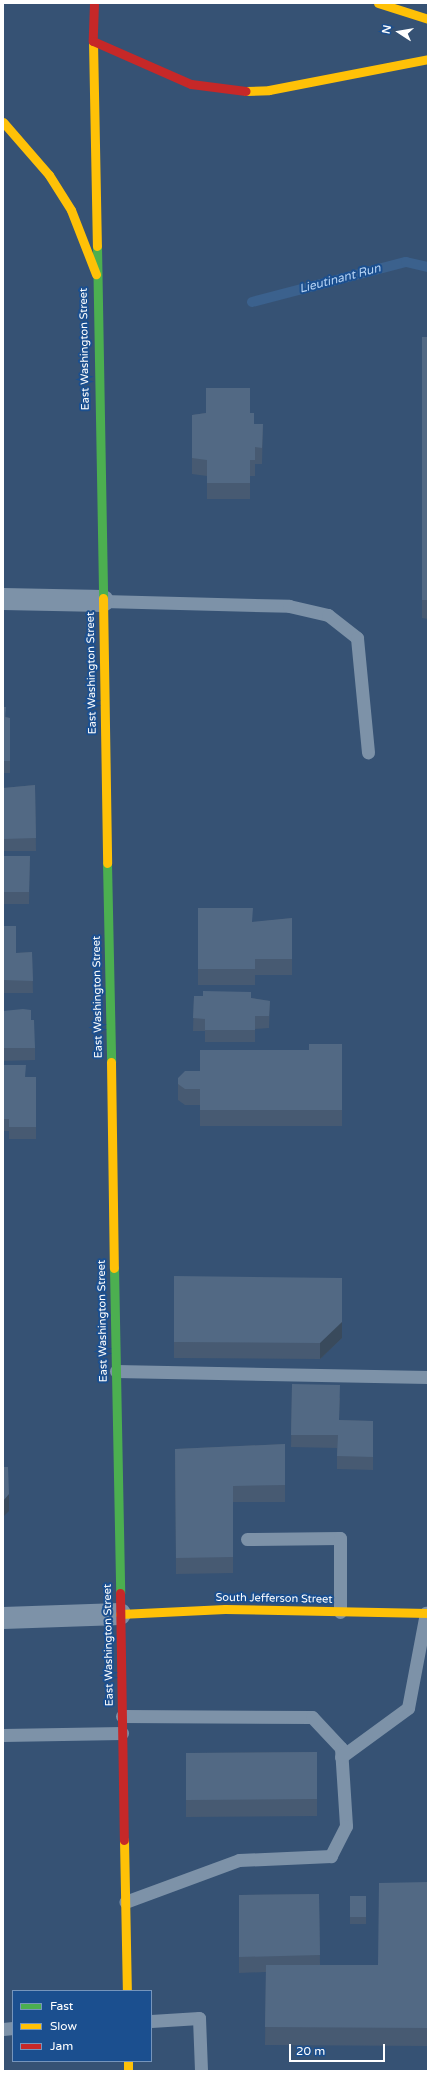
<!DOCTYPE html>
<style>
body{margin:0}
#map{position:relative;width:431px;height:2074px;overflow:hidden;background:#365274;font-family:"Varela Round",sans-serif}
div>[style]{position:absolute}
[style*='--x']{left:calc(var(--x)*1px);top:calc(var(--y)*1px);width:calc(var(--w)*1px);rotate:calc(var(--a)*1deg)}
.stream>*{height:10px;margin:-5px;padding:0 5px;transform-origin:5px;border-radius:5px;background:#3b618d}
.lane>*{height:13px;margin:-6.5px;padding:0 6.5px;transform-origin:6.5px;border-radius:6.5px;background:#7d92a8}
.street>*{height:22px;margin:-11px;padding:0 11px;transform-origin:11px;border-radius:11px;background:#7d92a8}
.fast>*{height:9px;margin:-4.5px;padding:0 4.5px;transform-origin:4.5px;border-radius:4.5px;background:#4caf50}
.slow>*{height:9px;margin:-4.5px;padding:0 4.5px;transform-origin:4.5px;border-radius:4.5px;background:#ffc107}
.jam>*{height:9px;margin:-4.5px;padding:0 4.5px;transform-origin:4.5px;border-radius:4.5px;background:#c62828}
.wall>*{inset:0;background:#475a72}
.shaded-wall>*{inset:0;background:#394a5c}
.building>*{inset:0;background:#526984}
span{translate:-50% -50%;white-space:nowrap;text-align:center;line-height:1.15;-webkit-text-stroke:4px #1b4f8f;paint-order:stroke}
.street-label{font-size:11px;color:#fff}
.water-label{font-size:12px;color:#b5d3f5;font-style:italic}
.frame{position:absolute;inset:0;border:4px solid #fff;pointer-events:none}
.legend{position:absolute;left:12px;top:1990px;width:140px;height:72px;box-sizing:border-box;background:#1b4f8f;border:1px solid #7695bc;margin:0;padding:5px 7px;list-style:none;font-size:12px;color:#fff}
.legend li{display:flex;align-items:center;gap:8px;height:20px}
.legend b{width:20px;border:1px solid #7695bc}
.north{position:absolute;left:379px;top:12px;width:40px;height:40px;-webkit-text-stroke:3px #1b4f8f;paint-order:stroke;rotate:282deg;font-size:11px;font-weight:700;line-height:16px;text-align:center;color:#fff}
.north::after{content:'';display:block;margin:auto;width:14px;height:18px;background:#fff;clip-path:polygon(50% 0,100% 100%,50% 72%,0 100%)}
.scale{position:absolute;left:289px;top:2044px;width:96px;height:18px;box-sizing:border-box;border:2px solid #fff;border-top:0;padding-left:5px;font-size:12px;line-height:14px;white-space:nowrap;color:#fff;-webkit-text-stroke:3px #1b4f8f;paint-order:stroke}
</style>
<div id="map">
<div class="stream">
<i style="--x:252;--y:302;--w:159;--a:-14.6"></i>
<i style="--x:406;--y:262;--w:23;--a:13"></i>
</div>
<div class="lane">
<i style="--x:103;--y:601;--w:186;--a:1.5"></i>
<i style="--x:289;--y:606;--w:40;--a:13"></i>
<i style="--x:328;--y:615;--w:37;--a:38"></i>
<i style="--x:357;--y:638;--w:115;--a:84.5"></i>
<i style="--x:116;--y:1371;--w:312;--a:1.1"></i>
<i style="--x:247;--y:1539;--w:93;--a:-0.6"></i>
<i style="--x:340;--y:1538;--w:74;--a:90"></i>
<i style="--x:122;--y:1716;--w:190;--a:0.3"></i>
<i style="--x:312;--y:1717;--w:42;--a:46.9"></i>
<i style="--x:341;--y:1748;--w:78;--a:86.3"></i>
<i style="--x:346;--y:1826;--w:34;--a:117"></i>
<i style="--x:331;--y:1856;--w:92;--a:177.5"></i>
<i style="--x:239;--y:1860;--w:121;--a:159.8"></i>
<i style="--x:3;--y:1735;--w:119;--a:-1"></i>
<i style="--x:341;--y:1757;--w:83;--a:-36.2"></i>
<i style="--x:408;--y:1708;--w:97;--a:-79.3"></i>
<i style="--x:151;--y:2021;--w:48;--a:-3.6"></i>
<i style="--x:199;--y:2018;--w:53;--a:87.8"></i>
<i style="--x:3;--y:2029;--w:10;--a:-6"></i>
</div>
<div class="street">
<i style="--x:3;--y:599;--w:100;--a:1.1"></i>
<i style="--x:3;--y:1618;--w:117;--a:-2"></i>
</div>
<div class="fast">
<i style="--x:97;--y:246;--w:352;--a:89"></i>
<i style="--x:107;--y:863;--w:199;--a:88.8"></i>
<i style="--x:114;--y:1268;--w:325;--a:88.9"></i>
</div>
<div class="slow">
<i style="--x:378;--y:3;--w:52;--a:17.7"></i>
<i style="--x:93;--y:41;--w:205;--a:88.9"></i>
<i style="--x:246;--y:91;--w:23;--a:-2"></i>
<i style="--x:269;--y:90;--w:162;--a:-11"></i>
<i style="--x:3;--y:122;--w:70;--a:49"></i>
<i style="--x:49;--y:175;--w:41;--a:57.8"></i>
<i style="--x:71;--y:210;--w:69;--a:68.7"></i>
<i style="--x:103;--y:598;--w:265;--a:89.1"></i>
<i style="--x:111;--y:1062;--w:206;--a:89.2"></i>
<i style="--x:120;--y:1614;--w:105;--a:-2.7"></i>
<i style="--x:225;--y:1609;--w:203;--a:1.1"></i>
<i style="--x:124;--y:1840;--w:151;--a:88.9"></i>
<i style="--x:128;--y:2061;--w:10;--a:90"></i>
</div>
<div class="jam">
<i style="--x:94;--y:3;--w:38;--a:92"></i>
<i style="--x:93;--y:41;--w:107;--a:23.7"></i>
<i style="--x:191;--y:84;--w:55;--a:7.3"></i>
<i style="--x:120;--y:1593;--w:247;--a:89.1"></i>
</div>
<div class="wall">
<i style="clip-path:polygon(422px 337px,428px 337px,428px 619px,422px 618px)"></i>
<i style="clip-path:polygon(206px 413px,250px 413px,254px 424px,263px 424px,262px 464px,255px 464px,255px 476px,250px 476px,250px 499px,207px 499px,207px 476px,192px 474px,192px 415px)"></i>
<i style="clip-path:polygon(3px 707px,6px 717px,10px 718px,10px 773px,3px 773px)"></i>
<i style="clip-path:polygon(35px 785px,36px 851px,3px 851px,3px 788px)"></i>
<i style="clip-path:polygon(3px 856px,30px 856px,29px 904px,3px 904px)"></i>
<i style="clip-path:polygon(198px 908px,253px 922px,292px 918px,292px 975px,255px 975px,255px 985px,198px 985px)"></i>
<i style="clip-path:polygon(3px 926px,16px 953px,32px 952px,33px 993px,3px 993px)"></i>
<i style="clip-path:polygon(194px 996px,251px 998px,270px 1001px,269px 1028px,255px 1029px,255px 1042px,205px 1042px,205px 1031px,193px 1031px)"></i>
<i style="clip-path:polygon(3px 1011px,31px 1020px,35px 1048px,35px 1060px,3px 1061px)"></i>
<i style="clip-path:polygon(309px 1044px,342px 1044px,342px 1126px,200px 1126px,200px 1105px,185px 1105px,178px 1100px,178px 1078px,200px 1071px,309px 1050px)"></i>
<i style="clip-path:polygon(3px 1065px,26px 1077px,36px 1077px,36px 1139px,9px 1139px,9px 1131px,3px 1131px)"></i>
<i style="clip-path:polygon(174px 1276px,342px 1338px,320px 1359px,174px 1358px)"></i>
<i style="clip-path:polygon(292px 1384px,340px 1398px,339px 1420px,373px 1421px,373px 1470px,337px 1469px,337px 1448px,291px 1447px)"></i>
<i style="clip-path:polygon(285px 1444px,285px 1502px,233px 1502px,233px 1573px,176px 1574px,175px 1449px)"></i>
<i style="clip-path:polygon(317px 1752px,317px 1816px,186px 1817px,186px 1753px)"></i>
<i style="clip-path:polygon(428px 1882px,428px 2046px,265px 2045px,266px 1972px,239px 1973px,239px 1895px,319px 1894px,320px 1965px,378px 1965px)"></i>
<i style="clip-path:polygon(350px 1896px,366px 1896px,366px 1924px,350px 1924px)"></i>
</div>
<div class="shaded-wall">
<i style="clip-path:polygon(342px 1278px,342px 1338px,320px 1359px,320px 1343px)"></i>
<i style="clip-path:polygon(9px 1494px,9px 1511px,3px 1517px,3px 1501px)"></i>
</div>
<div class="building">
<i style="clip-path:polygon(422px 337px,428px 337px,428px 600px,422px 600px)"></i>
<i style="clip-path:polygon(206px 388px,250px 388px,250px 413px,254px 413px,254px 424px,263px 424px,262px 448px,255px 447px,255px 460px,250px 460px,250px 483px,207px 483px,207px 460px,192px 458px,192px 415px,206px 413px)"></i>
<i style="clip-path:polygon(3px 707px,6px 707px,5px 717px,10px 718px,10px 761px,3px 761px)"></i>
<i style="clip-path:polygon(35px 785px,36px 838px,3px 839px,3px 788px)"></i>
<i style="clip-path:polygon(3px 856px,30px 856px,29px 892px,3px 892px)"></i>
<i style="clip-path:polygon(198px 908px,253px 908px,252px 922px,292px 918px,292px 959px,255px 959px,255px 969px,198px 969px)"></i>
<i style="clip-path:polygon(3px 926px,16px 926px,16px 953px,32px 952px,33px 981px,3px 980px)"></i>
<i style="clip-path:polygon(203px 991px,251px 992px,251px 998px,270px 1001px,269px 1016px,255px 1016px,255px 1030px,205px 1030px,205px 1019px,193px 1018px,194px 996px,203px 996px)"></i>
<i style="clip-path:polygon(23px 1009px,31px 1010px,31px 1020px,34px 1020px,35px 1048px,3px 1048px,3px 1011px)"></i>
<i style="clip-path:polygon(309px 1044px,342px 1044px,342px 1110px,200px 1110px,200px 1089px,185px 1089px,178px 1084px,178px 1078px,185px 1071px,200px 1071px,200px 1050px,309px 1050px)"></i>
<i style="clip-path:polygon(3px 1065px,26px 1065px,25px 1077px,36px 1077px,36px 1127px,9px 1127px,9px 1119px,3px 1119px)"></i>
<i style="clip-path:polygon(174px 1276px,342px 1278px,342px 1322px,320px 1343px,174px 1342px)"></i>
<i style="clip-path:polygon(292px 1384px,340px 1385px,339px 1420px,373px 1421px,373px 1457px,337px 1456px,338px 1435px,291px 1435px)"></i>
<i style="clip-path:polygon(285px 1444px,285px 1485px,233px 1486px,233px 1557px,176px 1558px,175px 1449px)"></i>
<i style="clip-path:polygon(3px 1467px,8px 1467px,9px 1494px,3px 1501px)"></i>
<i style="clip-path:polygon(317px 1752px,317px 1799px,186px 1800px,186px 1753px)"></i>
<i style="clip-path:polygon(428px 1882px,428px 2028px,265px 2027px,266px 1965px,378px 1965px,379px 1883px)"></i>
<i style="clip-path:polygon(319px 1894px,320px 1955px,239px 1957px,239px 1895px)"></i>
<i style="clip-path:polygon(350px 1896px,366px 1896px,366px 1917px,350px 1917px)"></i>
</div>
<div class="street-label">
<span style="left:85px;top:349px;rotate:-91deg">East Washington Street</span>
<span style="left:92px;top:673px;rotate:-91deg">East Washington Street</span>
<span style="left:98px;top:997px;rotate:-91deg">East Washington Street</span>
<span style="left:103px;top:1321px;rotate:-91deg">East Washington Street</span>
<span style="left:274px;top:1599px;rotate:1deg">South Jefferson Street</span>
<span style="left:109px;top:1645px;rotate:-91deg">East Washington Street</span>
</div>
<div class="water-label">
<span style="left:340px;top:279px;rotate:-15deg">Lieutinant Run</span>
</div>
<div class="frame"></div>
<ul class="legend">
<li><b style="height:5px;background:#4caf50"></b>Fast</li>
<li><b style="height:5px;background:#ffc107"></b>Slow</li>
<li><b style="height:5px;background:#c62828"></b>Jam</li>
</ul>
<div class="north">N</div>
<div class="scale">20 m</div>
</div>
